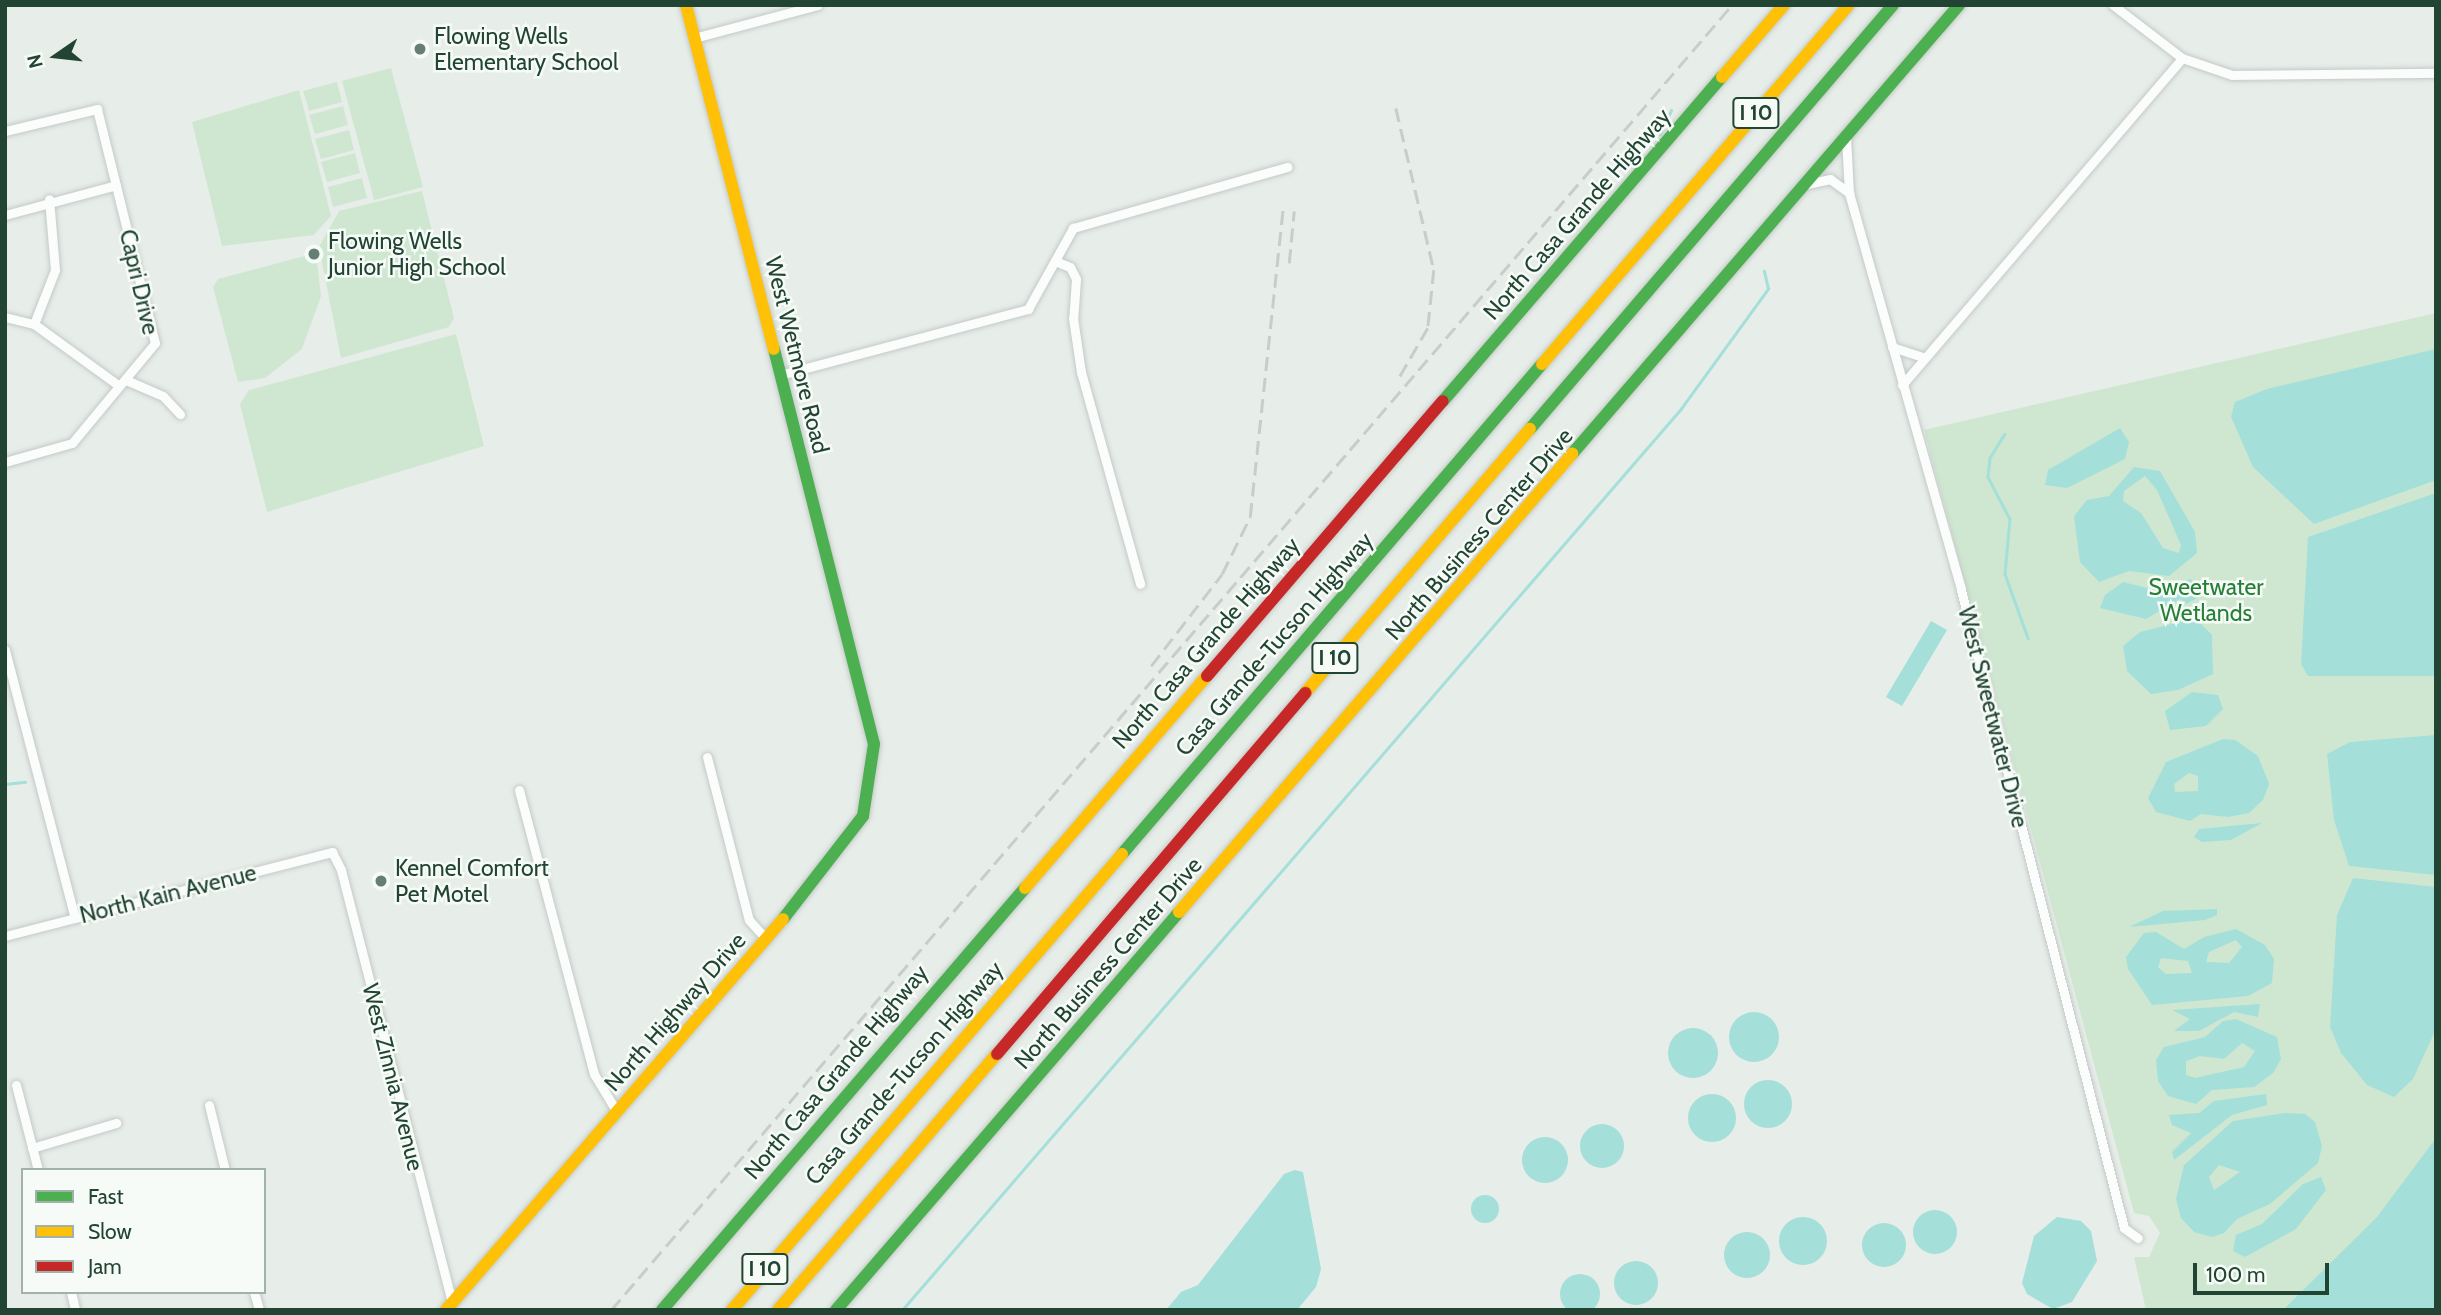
<!DOCTYPE html>
<style>
body{margin:0}
#map{position:relative;width:2441px;height:1315px;overflow:hidden;background:#e7ede9;font-family:Cabin,sans-serif}
div>[style]{position:absolute}
[style*='--x']{left:calc(var(--x)*1px);top:calc(var(--y)*1px);width:calc(var(--w)*1px);rotate:calc(var(--a)*1deg)}
.green>*{inset:0;background:#cfe7d1}
.water>*{inset:0;background:#a4dfda}
.round{border-radius:50%}
.stream>*{height:2.5px;margin:-1.25px;padding:0 1.25px;transform-origin:1.25px;border-radius:1.25px;background:#a4dfda}
.roads{filter:drop-shadow(0 0 2px #c4cac6) drop-shadow(0 0 2px #c4cac6)}
.street>*{height:9px;margin:-4.5px;padding:0 4.5px;transform-origin:4.5px;border-radius:4.5px;background:#fbfcfc}
.fast>*{height:12px;margin:-6px;padding:0 6px;transform-origin:6px;border-radius:6px;background:#4caf50}
.slow>*{height:12px;margin:-6px;padding:0 6px;transform-origin:6px;border-radius:6px;background:#ffc107}
.jam>*{height:12px;margin:-6px;padding:0 6px;transform-origin:6px;border-radius:6px;background:#c62828}
.rail>*{height:2.5px;margin-top:-1.25px;transform-origin:0;background:repeating-linear-gradient(90deg,#c8cdca 0 14px,transparent 0 21px)}
.dots>*{width:19px;height:19px;translate:-50% -50%;box-sizing:border-box;border:4px solid #f6fbf8;border-radius:50%}
span{translate:-50% -50%;white-space:nowrap;text-align:center;line-height:1.15;-webkit-text-stroke:5px #f6fbf8;paint-order:stroke}
.shield-label span{padding:2px 5px;background:#f6fbf8;border:2px solid;border-radius:5px;-webkit-text-stroke-width:0}
.shield-label{font-size:21px;color:#243;font-weight:700}
.poi-label{font-size:23px;color:#243}
.left{translate:0 -50%;text-align:left}
.street-label{font-size:23px;color:#243}
.park-label{font-size:23px;color:#277f37}
.frame{position:absolute;inset:0;border:7px solid #243;pointer-events:none}
.legend{position:absolute;left:21px;top:1168px;width:245px;height:126px;box-sizing:border-box;background:#f6fbf8;border:2px solid #a1b2a9;margin:0;padding:9px 12px;list-style:none;font-size:21px;color:#243}
.legend li{display:flex;align-items:center;gap:14px;height:35px}
.legend b{width:35px;border:2px solid #a1b2a9}
.north{position:absolute;left:21px;top:21px;width:70px;height:70px;-webkit-text-stroke:5px #f6fbf8;paint-order:stroke;rotate:256deg;font-size:19px;font-weight:700;line-height:28px;text-align:center;color:#243}
.north::after{content:'';display:block;margin:auto;width:24px;height:32px;background:#243;clip-path:polygon(50% 0,100% 100%,50% 72%,0 100%)}
.scale{position:absolute;left:2193px;top:1263px;width:136px;height:32px;box-sizing:border-box;border:4px solid #243;border-top:0;padding-left:9px;font-size:21px;line-height:24px;white-space:nowrap;color:#243;-webkit-text-stroke:5px #f6fbf8;paint-order:stroke}
</style>
<div id="map">
<div class="green">
<i style="clip-path:polygon(391px 68px,423px 187px,374px 200px,342px 81px)"></i>
<i style="clip-path:polygon(337px 82px,342px 102px,309px 111px,303px 91px)"></i>
<i style="clip-path:polygon(299px 90px,331px 216px,314px 235px,222px 246px,192px 122px)"></i>
<i style="clip-path:polygon(343px 106px,348px 125px,315px 134px,309px 115px)"></i>
<i style="clip-path:polygon(349px 130px,354px 150px,321px 159px,315px 139px)"></i>
<i style="clip-path:polygon(355px 153px,360px 173px,327px 182px,321px 162px)"></i>
<i style="clip-path:polygon(362px 178px,367px 198px,333px 207px,328px 187px)"></i>
<i style="clip-path:polygon(422px 191px,454px 318px,449px 327px,341px 358px,319px 247px,339px 211px)"></i>
<i style="clip-path:polygon(316px 253px,321px 296px,302px 349px,265px 378px,238px 382px,213px 287px,218px 279px)"></i>
<i style="clip-path:polygon(2436px 313px,2436px 1310px,2146px 1310px,2134px 1257px,2149px 1257px,2160px 1233px,2149px 1216px,2134px 1213px,1924px 430px)"></i>
<i style="clip-path:polygon(456px 334px,484px 446px,267px 512px,240px 404px,249px 390px)"></i>
</div>
<div class="water">
<i style="clip-path:polygon(2436px 349px,2436px 480px,2314px 524px,2253px 467px,2231px 417px,2235px 402px,2267px 389px)"></i>
<i style="clip-path:polygon(2120px 428px,2129px 442px,2125px 459px,2067px 488px,2045px 485px,2048px 470px)"></i>
<i style="clip-path:polygon(evenodd,2134px 467px,2160px 471px,2195px 532px,2197px 553px,2169px 576px,2129px 571px,2099px 582px,2080px 562px,2074px 516px,2087px 500px,2109px 496px,2134px 467px,2145px 476px,2157px 490px,2181px 545px,2179px 553px,2163px 548px,2141px 513px,2123px 501px,2124px 491px,2145px 476px)"></i>
<i style="clip-path:polygon(2436px 493px,2436px 676px,2308px 676px,2301px 664px,2308px 537px)"></i>
<i style="clip-path:polygon(2191px 579px,2199px 597px,2186px 604px,2180px 599px,2146px 619px,2100px 608px,2105px 595px,2123px 582px,2151px 589px)"></i>
<i style="clip-path:polygon(1931px 621px,1947px 630px,1902px 706px,1886px 697px)"></i>
<i style="clip-path:polygon(2184px 621px,2199px 622px,2212px 635px,2213px 674px,2178px 690px,2151px 694px,2127px 671px,2123px 646px,2140px 632px)"></i>
<i style="clip-path:polygon(2192px 692px,2218px 695px,2223px 709px,2206px 726px,2170px 730px,2165px 711px)"></i>
<i style="clip-path:polygon(2436px 735px,2436px 875px,2349px 866px,2334px 820px,2327px 754px,2350px 742px)"></i>
<i style="clip-path:polygon(evenodd,2223px 739px,2235px 740px,2258px 756px,2269px 784px,2263px 800px,2249px 813px,2228px 817px,2201px 814px,2190px 821px,2156px 812px,2148px 798px,2166px 762px,2223px 739px,2189px 773px,2198px 776px,2198px 791px,2175px 792px,2174px 784px,2189px 773px)"></i>
<i style="clip-path:polygon(2262px 823px,2231px 840px,2202px 842px,2194px 837px,2199px 829px)"></i>
<i style="clip-path:polygon(2353px 878px,2436px 887px,2436px 1029px,2413px 1079px,2394px 1097px,2367px 1085px,2341px 1053px,2330px 1027px,2337px 915px)"></i>
<i style="clip-path:polygon(2217px 909px,2217px 915px,2205px 920px,2129px 927px,2163px 911px)"></i>
<i style="clip-path:polygon(evenodd,2236px 929px,2265px 945px,2274px 959px,2272px 983px,2248px 996px,2152px 1005px,2128px 969px,2126px 957px,2144px 933px,2156px 932px,2184px 949px,2204px 937px,2236px 929px,2236px 940px,2242px 947px,2229px 963px,2206px 962px,2209px 952px,2236px 940px,2236px 929px,2161px 958px,2188px 961px,2192px 973px,2166px 974px,2158px 967px,2161px 958px)"></i>
<i style="clip-path:polygon(2260px 1004px,2258px 1017px,2234px 1012px,2199px 1031px,2174px 1031px,2190px 1019px,2172px 1010px)"></i>
<i class="round" style="left:1729px;top:1012px;width:50px;height:50px"></i>
<i style="clip-path:polygon(evenodd,2236px 1019px,2277px 1037px,2281px 1059px,2273px 1073px,2254px 1087px,2212px 1090px,2196px 1104px,2168px 1096px,2158px 1081px,2156px 1060px,2164px 1047px,2205px 1037px,2223px 1021px,2236px 1019px,2242px 1043px,2255px 1051px,2244px 1067px,2195px 1078px,2186px 1075px,2186px 1061px,2200px 1056px,2224px 1059px,2242px 1043px)"></i>
<i class="round" style="left:1668px;top:1028px;width:50px;height:50px"></i>
<i class="round" style="left:1744px;top:1080px;width:48px;height:48px"></i>
<i style="clip-path:polygon(2266px 1094px,2267px 1105px,2232px 1115px,2174px 1160px,2172px 1152px,2191px 1133px,2172px 1125px,2169px 1115px,2199px 1113px,2214px 1101px)"></i>
<i class="round" style="left:1688px;top:1094px;width:48px;height:48px"></i>
<i style="clip-path:polygon(evenodd,2285px 1113px,2305px 1114px,2315px 1122px,2322px 1146px,2318px 1163px,2270px 1204px,2237px 1219px,2224px 1233px,2212px 1237px,2194px 1232px,2181px 1218px,2176px 1199px,2184px 1165px,2233px 1121px,2285px 1113px,2219px 1165px,2240px 1172px,2214px 1190px,2209px 1177px,2219px 1165px)"></i>
<i class="round" style="left:1580px;top:1124px;width:44px;height:44px"></i>
<i class="round" style="left:1522px;top:1137px;width:46px;height:46px"></i>
<i style="clip-path:polygon(2436px 1138px,2436px 1310px,2283px 1310px,2377px 1217px)"></i>
<i style="clip-path:polygon(1295px 1170px,1303px 1172px,1321px 1269px,1316px 1287px,1297px 1310px,1166px 1310px,1181px 1292px,1198px 1285px,1284px 1174px)"></i>
<i style="clip-path:polygon(2321px 1177px,2326px 1190px,2296px 1229px,2245px 1257px,2233px 1251px,2236px 1235px,2262px 1224px,2303px 1184px)"></i>
<i class="round" style="left:1471px;top:1195px;width:28px;height:28px"></i>
<i class="round" style="left:1913px;top:1210px;width:44px;height:44px"></i>
<i style="clip-path:polygon(2057px 1217px,2081px 1221px,2091px 1231px,2097px 1261px,2072px 1302px,2053px 1309px,2027px 1294px,2022px 1283px,2034px 1236px)"></i>
<i class="round" style="left:1779px;top:1217px;width:48px;height:48px"></i>
<i class="round" style="left:1862px;top:1223px;width:44px;height:44px"></i>
<i class="round" style="left:1724px;top:1232px;width:46px;height:46px"></i>
<i class="round" style="left:1614px;top:1261px;width:44px;height:44px"></i>
<i class="round" style="left:1560px;top:1274px;width:40px;height:40px"></i>
</div>
<div class="stream">
<i style="--x:1660;--y:135;--w:27;--a:-66"></i>
<i style="--x:2005;--y:434;--w:28;--a:122"></i>
<i style="--x:1990;--y:458;--w:19;--a:96"></i>
<i style="--x:1988;--y:477;--w:47;--a:62.4"></i>
<i style="--x:2010;--y:519;--w:55;--a:95.2"></i>
<i style="--x:2005;--y:574;--w:68;--a:70.2"></i>
<i style="--x:5;--y:784;--w:20;--a:-6"></i>
<i style="--x:902;--y:1310;--w:1190;--a:-49.16"></i>
<i style="--x:1680;--y:410;--w:150;--a:-54"></i>
<i style="--x:1768;--y:289;--w:18;--a:-103"></i>
</div>
<div class="roads">
<div class="street">
<i style="--x:2113;--y:5;--w:87;--a:37.5"></i>
<i style="--x:2182;--y:58;--w:53;--a:18.8"></i>
<i style="--x:2232;--y:75;--w:204;--a:-0.6"></i>
<i style="--x:694;--y:38;--w:128;--a:-14.9"></i>
<i style="--x:5;--y:131;--w:95;--a:-13.4"></i>
<i style="--x:97;--y:109;--w:241;--a:76.1"></i>
<i style="--x:155;--y:343;--w:130;--a:129.7"></i>
<i style="--x:72;--y:443;--w:70;--a:164.2"></i>
<i style="--x:1807;--y:184;--w:24;--a:-12"></i>
<i style="--x:1830;--y:179;--w:24;--a:36"></i>
<i style="--x:1849;--y:193;--w:56;--a:-93.1"></i>
<i style="--x:1849;--y:193;--w:412;--a:74.2"></i>
<i style="--x:1961;--y:590;--w:658;--a:75.67"></i>
<i style="--x:2124;--y:1228;--w:17;--a:36"></i>
<i style="--x:5;--y:215;--w:115;--a:-15.1"></i>
<i style="--x:1055;--y:261;--w:16;--a:22"></i>
<i style="--x:1070;--y:267;--w:13;--a:63"></i>
<i style="--x:1076;--y:279;--w:39;--a:94"></i>
<i style="--x:1073;--y:318;--w:55;--a:81.6"></i>
<i style="--x:1081;--y:372;--w:220;--a:74.4"></i>
<i style="--x:5;--y:317;--w:30;--a:14"></i>
<i style="--x:34;--y:324;--w:104;--a:36"></i>
<i style="--x:34;--y:324;--w:58;--a:-68.7"></i>
<i style="--x:55;--y:270;--w:71;--a:-94.8"></i>
<i style="--x:1892;--y:347;--w:33;--a:18"></i>
<i style="--x:780;--y:375;--w:257;--a:-14.9"></i>
<i style="--x:1028;--y:309;--w:93;--a:-60.9"></i>
<i style="--x:1073;--y:228;--w:223;--a:-15.9"></i>
<i style="--x:126;--y:380;--w:40;--a:23.4"></i>
<i style="--x:163;--y:396;--w:25;--a:47"></i>
<i style="--x:1902;--y:385;--w:430;--a:-49.4"></i>
<i style="--x:5;--y:650;--w:277;--a:75.4"></i>
<i style="--x:707;--y:757;--w:168;--a:75.6"></i>
<i style="--x:749;--y:920;--w:25;--a:48"></i>
<i style="--x:519;--y:790;--w:294;--a:75.2"></i>
<i style="--x:594;--y:1074;--w:44;--a:58.8"></i>
<i style="--x:5;--y:936;--w:338;--a:-14.4"></i>
<i style="--x:332;--y:852;--w:20;--a:63"></i>
<i style="--x:341;--y:870;--w:447;--a:75.6"></i>
<i style="--x:16;--y:1085;--w:88;--a:75.5"></i>
<i style="--x:209;--y:1105;--w:67;--a:76.2"></i>
<i style="--x:32;--y:1148;--w:88;--a:-16.6"></i>
<i style="--x:71;--y:1292;--w:18;--a:77"></i>
<i style="--x:254;--y:1292;--w:19;--a:74"></i>
</div>
<div class="fast">
<i style="--x:774;--y:349;--w:407;--a:75.8"></i>
<i style="--x:874;--y:744;--w:73;--a:98.7"></i>
<i style="--x:863;--y:816;--w:130;--a:127.8"></i>
<i style="--x:1443;--y:401;--w:428;--a:-49.3"></i>
<i style="--x:1530;--y:429;--w:558;--a:-49.43"></i>
<i style="--x:1572;--y:454;--w:593;--a:-49.24"></i>
<i style="--x:1122;--y:854;--w:645;--a:-49.4"></i>
<i style="--x:662;--y:1310;--w:557;--a:-49.3"></i>
<i style="--x:836;--y:1310;--w:525;--a:-49.24"></i>
</div>
<div class="slow">
<i style="--x:686;--y:5;--w:355;--a:75.7"></i>
<i style="--x:1722;--y:77;--w:95;--a:-49.3"></i>
<i style="--x:1542;--y:364;--w:472;--a:-49.5"></i>
<i style="--x:1305;--y:693;--w:347;--a:-49.6"></i>
<i style="--x:1025;--y:888;--w:279;--a:-49.4"></i>
<i style="--x:1179;--y:912;--w:604;--a:-49.37"></i>
<i style="--x:446;--y:1310;--w:516;--a:-49.24"></i>
<i style="--x:732;--y:1310;--w:600;--a:-49.46"></i>
<i style="--x:778;--y:1310;--w:337;--a:-49.5"></i>
</div>
<div class="jam">
<i style="--x:1207;--y:676;--w:362;--a:-49.4"></i>
<i style="--x:997;--y:1054;--w:475;--a:-49.5"></i>
</div>
</div>
<div class="rail">
<i style="--x:1396;--y:108;--w:166;--a:76.8"></i>
<i style="--x:1434;--y:270;--w:58;--a:95.9"></i>
<i style="--x:1428;--y:328;--w:60;--a:120"></i>
<i style="--x:1289;--y:263;--w:52;--a:-84.5"></i>
<i style="--x:1151;--y:666;--w:116;--a:-52.3"></i>
<i style="--x:1222;--y:574;--w:64;--a:-63.8"></i>
<i style="--x:1250;--y:517;--w:310;--a:-83.9"></i>
<i style="--x:611;--y:1310;--w:1720;--a:-49.34"></i>
</div>
<div class="dots">
<i style="left:420px;top:49px;background:#677f73"></i>
<i style="left:314px;top:254px;background:#677f73"></i>
<i style="left:381px;top:881px;background:#677f73"></i>
</div>
<div class="shield-label">
<span style="left:1756px;top:113px">I 10</span>
<span style="left:1335px;top:658px">I 10</span>
<span style="left:765px;top:1269px">I 10</span>
</div>
<div class="poi-label">
<span class="left" style="left:434px;top:49px">Flowing Wells<br>Elementary School</span>
<span class="left" style="left:328px;top:254px">Flowing Wells<br>Junior High School</span>
<span class="left" style="left:395px;top:881px">Kennel Comfort<br>Pet Motel</span>
</div>
<div class="street-label">
<span style="left:1577px;top:214px;rotate:-49deg">North Casa Grande Highway</span>
<span style="left:139px;top:282px;rotate:77deg">Capri Drive</span>
<span style="left:797px;top:355px;rotate:76deg">West Wetmore Road</span>
<span style="left:1479px;top:534px;rotate:-49deg">North Business Center Drive</span>
<span style="left:1206px;top:643px;rotate:-49deg">North Casa Grande Highway</span>
<span style="left:1274px;top:644px;rotate:-49deg">Casa Grande-Tucson Highway</span>
<span style="left:1993px;top:717px;rotate:76deg">West Sweetwater Drive</span>
<span style="left:168px;top:894px;rotate:-14deg">North Kain Avenue</span>
<span style="left:1108px;top:963px;rotate:-49deg">North Business Center Drive</span>
<span style="left:675px;top:1012px;rotate:-49deg">North Highway Drive</span>
<span style="left:836px;top:1072px;rotate:-50deg">North Casa Grande Highway</span>
<span style="left:904px;top:1073px;rotate:-49deg">Casa Grande-Tucson Highway</span>
<span style="left:393px;top:1077px;rotate:76deg">West Zinnia Avenue</span>
</div>
<div class="park-label">
<span style="left:2206px;top:600px">Sweetwater<br>Wetlands</span>
</div>
<div class="frame"></div>
<ul class="legend">
<li><b style="height:9px;background:#4caf50"></b>Fast</li>
<li><b style="height:9px;background:#ffc107"></b>Slow</li>
<li><b style="height:9px;background:#c62828"></b>Jam</li>
</ul>
<div class="north">N</div>
<div class="scale">100 m</div>
</div>
